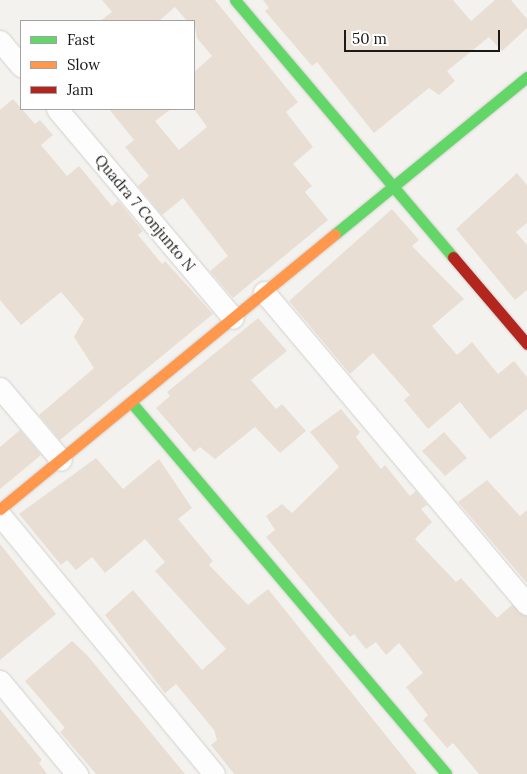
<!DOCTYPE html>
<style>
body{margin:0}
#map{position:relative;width:527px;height:774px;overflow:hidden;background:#f4f2ef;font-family:Lora,serif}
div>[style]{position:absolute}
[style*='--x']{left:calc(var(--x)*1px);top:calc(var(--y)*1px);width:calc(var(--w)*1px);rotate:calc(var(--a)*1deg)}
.building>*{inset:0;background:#e8ded4}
.roads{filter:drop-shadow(0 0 1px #d1d0cd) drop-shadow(0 0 1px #d1d0cd)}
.street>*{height:21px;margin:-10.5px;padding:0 10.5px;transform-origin:10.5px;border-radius:10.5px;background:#fdfdfd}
.fast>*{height:11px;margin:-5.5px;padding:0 5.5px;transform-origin:5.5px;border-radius:5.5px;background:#63d668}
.slow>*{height:11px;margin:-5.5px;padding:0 5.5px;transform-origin:5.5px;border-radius:5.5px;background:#ff974d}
.jam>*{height:11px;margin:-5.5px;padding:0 5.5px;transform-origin:5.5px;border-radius:5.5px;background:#b3261e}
span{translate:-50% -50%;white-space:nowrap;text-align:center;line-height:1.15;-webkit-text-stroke:4.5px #fff;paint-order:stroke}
.street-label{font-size:15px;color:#1b1a18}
.legend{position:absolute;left:20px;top:20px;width:175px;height:90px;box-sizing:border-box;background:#fff;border:1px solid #a4a3a3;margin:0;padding:6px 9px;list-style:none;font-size:15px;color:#1b1a18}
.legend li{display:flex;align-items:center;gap:10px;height:25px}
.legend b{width:25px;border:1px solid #a4a3a3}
.scale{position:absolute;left:344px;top:30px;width:156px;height:22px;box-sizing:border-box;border:2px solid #1b1a18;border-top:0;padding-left:6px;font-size:15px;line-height:18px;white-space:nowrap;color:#1b1a18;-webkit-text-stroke:4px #fff;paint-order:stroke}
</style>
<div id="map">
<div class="building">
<i style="clip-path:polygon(102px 0,215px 0,298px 102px,286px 112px,313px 147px,293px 164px,312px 186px,305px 192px,328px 220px,233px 298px,210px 271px,228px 256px,183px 198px,162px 215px,138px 186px,149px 176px,125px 147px,134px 140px,109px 109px,171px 109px,155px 121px,179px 150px,207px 127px,194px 109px,194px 72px,212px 56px,197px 38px,194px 21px,187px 21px,175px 7px,159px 21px,100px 21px,112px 12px)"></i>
<i style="clip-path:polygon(263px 0,453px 0,471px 21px,495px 0,511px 0,527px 19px,527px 28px,502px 51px,489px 37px,447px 71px,455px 81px,439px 95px,429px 88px,374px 133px,317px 62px,312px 66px,265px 11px,269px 8px)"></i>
<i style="clip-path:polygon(13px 99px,35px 124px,40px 120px,53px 135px,41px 145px,67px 176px,79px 166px,112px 206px,118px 201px,143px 231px,138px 235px,162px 264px,165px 261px,213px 314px,60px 440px,39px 415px,94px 368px,74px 337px,84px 319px,61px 292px,21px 325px,0 300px,0 110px)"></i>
<i style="clip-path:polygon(517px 173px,527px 185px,527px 223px,516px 232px,527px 245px,527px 290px,515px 300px,456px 229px)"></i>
<i style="clip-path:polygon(392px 209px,419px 240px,412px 246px,464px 299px,432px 326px,457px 355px,472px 342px,498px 374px,514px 361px,527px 377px,527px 409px,490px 439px,460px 402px,428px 429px,404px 400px,410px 395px,373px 353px,350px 374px,289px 301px)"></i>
<i style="clip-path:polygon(258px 318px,287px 351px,251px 380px,276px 409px,282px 404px,306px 431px,280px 453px,255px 427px,215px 459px,200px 447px,194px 452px,156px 408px,170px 396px,167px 392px)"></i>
<i style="clip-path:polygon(341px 409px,360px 432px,356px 437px,381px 469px,385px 465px,410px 496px,416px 491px,427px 505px,421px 509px,432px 522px,415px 539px,456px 582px,461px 578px,497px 618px,512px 605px,527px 616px,527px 774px,479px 774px,453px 743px,447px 748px,423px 720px,428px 715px,406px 687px,423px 673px,399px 643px,386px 655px,376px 642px,366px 649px,354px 634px,350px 637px,266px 537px,275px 530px,266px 516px,282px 504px,292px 513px,339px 467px,310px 432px)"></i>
<i style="clip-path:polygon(20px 430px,41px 455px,0 489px,0 447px)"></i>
<i style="clip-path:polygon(444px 432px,467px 458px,445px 476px,422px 451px)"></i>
<i style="clip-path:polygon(96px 458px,123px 489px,159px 459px,192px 508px,178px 519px,213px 561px,209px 565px,248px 605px,268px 589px,417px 774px,234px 774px,211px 745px,217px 740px,214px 730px,176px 684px,165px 693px,105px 615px,133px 590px,202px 670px,226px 649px,155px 571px,165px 562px,145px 539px,105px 573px,92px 557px,76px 570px,67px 560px,61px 565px,19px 514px)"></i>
<i style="clip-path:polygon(487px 480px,520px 516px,527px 510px,527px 583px,458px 502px)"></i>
<i style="clip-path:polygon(0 544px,56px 614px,0 660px)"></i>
<i style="clip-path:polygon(72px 641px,87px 655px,185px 774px,96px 774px,60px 732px,65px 728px,25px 681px)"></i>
<i style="clip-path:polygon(0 709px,42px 760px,39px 763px,47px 774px,0 774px)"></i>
</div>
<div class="roads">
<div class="street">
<i style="--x:0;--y:41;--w:33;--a:50"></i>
<i style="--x:57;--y:109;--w:273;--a:49.9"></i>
<i style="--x:264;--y:292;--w:408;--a:49.9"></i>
<i style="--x:0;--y:388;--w:94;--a:49.7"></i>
<i style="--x:0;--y:515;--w:336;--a:50.4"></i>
<i style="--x:0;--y:681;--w:121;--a:50.4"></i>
</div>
<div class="fast">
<i style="--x:235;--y:0;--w:337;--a:49.7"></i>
<i style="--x:335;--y:234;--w:248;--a:-39.3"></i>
<i style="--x:131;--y:402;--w:487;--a:49.7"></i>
</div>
<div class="slow">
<i style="--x:0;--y:509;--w:433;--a:-39.4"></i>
</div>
<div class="jam">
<i style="--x:453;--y:257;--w:114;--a:49.6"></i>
</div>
</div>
<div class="street-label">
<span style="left:145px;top:213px;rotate:50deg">Quadra 7 Conjunto N</span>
</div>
<ul class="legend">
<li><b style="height:6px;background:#63d668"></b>Fast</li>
<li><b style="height:6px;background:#ff974d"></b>Slow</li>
<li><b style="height:6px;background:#b3261e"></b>Jam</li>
</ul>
<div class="scale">50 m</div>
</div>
